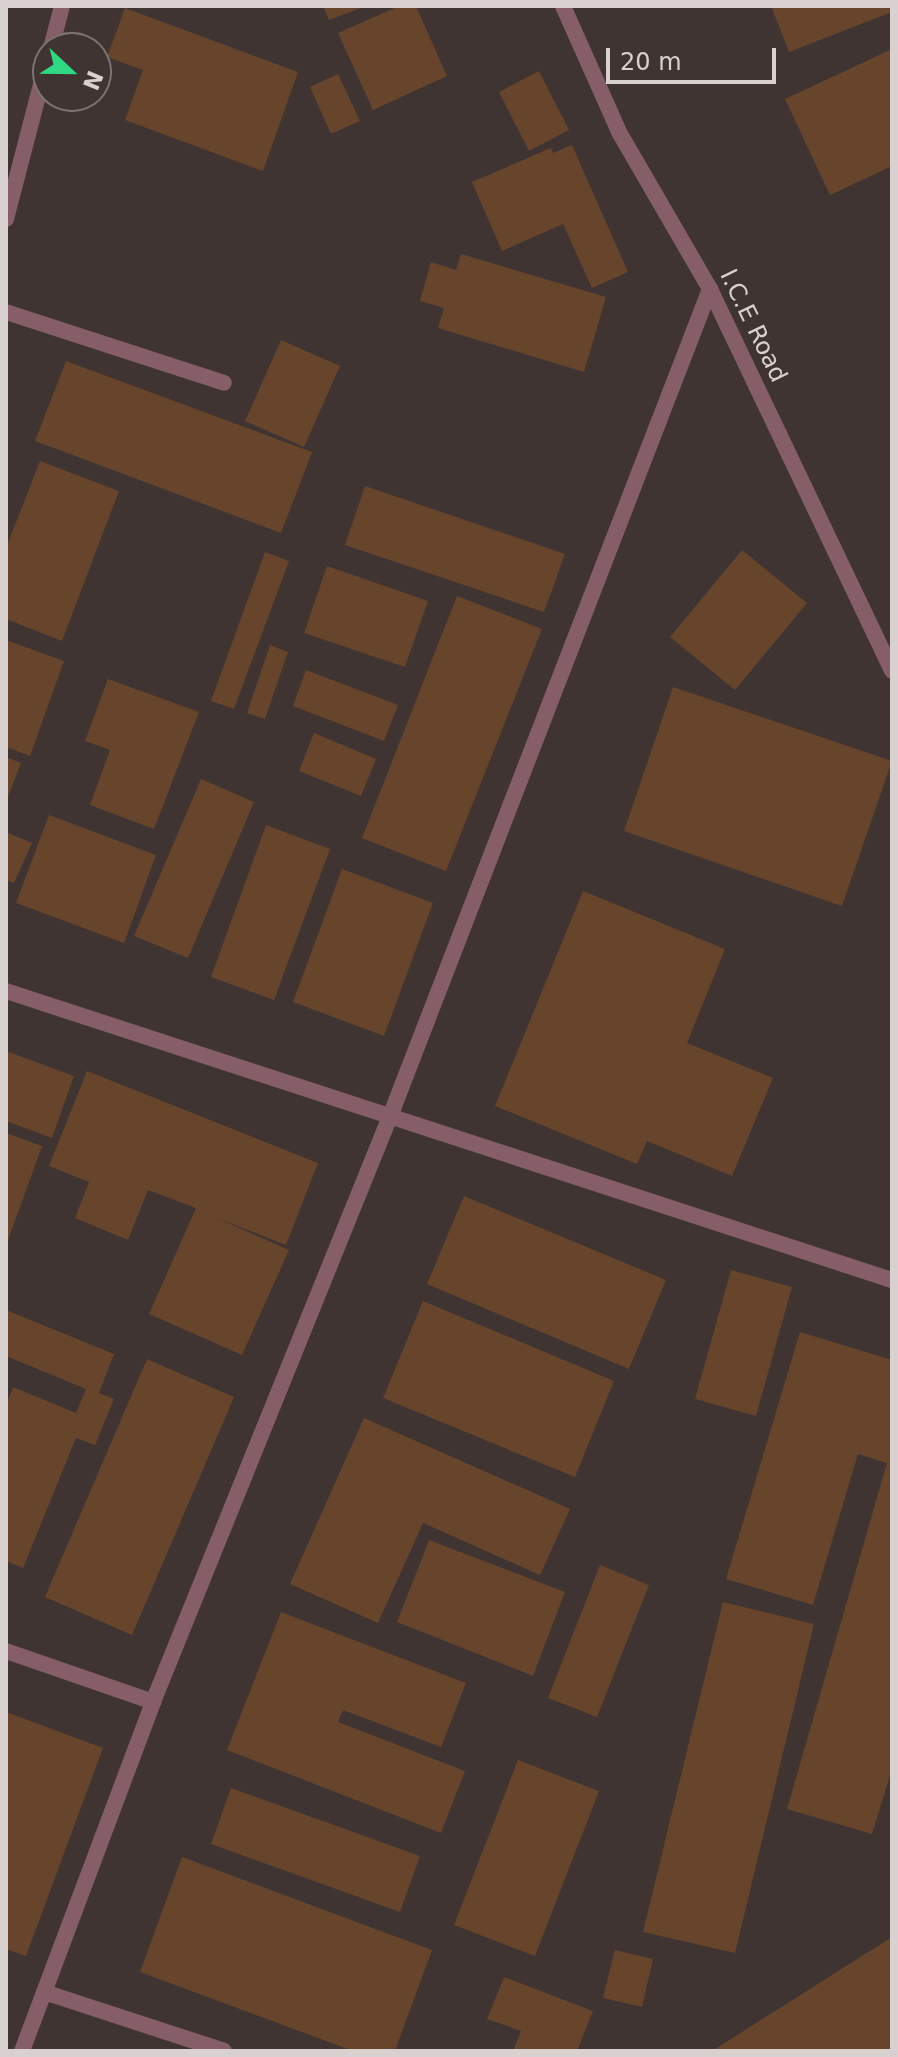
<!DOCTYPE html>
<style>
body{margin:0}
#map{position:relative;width:898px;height:2057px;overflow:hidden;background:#3f3432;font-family:"DejaVu Sans",sans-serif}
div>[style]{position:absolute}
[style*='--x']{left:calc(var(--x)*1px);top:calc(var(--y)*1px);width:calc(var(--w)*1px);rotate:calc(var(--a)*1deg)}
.building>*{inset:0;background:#67442c}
.lane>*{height:16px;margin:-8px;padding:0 8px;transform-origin:8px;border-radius:8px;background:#865e67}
.street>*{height:16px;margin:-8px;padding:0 8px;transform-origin:8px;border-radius:8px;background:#865e67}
span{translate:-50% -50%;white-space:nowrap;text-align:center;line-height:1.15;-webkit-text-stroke:6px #3f3432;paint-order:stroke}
.street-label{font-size:24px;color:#d8d1d0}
.frame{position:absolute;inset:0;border:8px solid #d8d1d0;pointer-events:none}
.north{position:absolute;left:32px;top:32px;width:80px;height:80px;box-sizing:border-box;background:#3f3432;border:2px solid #7c7371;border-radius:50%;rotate:112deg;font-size:22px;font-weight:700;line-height:32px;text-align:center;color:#d8d1d0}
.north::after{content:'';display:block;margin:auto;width:28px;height:36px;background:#30d883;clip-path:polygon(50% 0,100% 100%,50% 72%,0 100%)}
.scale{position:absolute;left:606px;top:48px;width:170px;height:36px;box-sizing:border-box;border:4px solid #d8d1d0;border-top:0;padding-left:10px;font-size:24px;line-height:28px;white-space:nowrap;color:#d8d1d0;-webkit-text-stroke:6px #3f3432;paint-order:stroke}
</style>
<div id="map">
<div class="building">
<i style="clip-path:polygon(323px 6px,366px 6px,329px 20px)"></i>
<i style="clip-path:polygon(399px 6px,416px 6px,447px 76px,373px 110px,338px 33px)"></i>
<i style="clip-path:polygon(771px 6px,892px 6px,892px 12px,789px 52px)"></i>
<i style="clip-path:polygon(125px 8px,298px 72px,263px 171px,125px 120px,143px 70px,107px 57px)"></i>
<i style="clip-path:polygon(892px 49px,892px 166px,830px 195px,785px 99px)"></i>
<i style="clip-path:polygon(539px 71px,569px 130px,529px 151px,499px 92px)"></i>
<i style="clip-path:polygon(338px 74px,360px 121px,331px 134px,310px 87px)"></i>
<i style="clip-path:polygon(572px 145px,628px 272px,592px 288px,563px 224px,502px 251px,472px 182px,551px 148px,553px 153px)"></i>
<i style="clip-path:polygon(461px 254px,606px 297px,584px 372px,438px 328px,444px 308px,420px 301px,431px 262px,456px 270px)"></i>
<i style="clip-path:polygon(281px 340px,340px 366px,304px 447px,245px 421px)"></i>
<i style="clip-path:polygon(66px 361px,312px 452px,281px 533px,35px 441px)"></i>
<i style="clip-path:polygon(40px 461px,119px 491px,62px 641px,6px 619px,6px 548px)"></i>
<i style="clip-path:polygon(365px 486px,565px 554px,544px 612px,345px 545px)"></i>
<i style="clip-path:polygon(742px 550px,807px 603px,735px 690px,670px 637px)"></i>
<i style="clip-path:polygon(265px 552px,289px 561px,234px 709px,211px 701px)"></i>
<i style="clip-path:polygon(327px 566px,428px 601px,405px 667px,304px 633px)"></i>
<i style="clip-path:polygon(457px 596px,542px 629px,446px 871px,362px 838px)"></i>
<i style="clip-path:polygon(6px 640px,64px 661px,30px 756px,6px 747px)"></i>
<i style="clip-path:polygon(270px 645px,288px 652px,265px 719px,247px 713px)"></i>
<i style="clip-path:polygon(306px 670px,398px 705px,384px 741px,293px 706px)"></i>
<i style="clip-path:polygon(108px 679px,199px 712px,154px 829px,90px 805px,110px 750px,85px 741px)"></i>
<i style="clip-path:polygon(673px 687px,892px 761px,842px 906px,624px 831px)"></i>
<i style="clip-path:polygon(314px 733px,376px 759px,361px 796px,299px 771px)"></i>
<i style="clip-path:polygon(6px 757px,21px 763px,6px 802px)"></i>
<i style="clip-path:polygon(201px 779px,254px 802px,188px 958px,134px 936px)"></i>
<i style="clip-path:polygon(49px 815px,156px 855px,124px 943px,16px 903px)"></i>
<i style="clip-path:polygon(266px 825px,330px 849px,274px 1000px,211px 977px)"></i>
<i style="clip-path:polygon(6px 832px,32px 843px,14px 883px,6px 880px)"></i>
<i style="clip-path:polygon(342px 869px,433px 903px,384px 1036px,293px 1002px)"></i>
<i style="clip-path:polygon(583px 891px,725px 949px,687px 1043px,773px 1078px,732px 1176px,647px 1141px,637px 1164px,495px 1106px)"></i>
<i style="clip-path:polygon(6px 1051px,74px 1076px,52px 1138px,6px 1121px)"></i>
<i style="clip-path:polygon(87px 1071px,318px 1163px,286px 1245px,217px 1218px,289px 1250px,242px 1355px,149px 1314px,196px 1208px,148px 1190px,128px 1240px,75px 1218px,89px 1182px,49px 1166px)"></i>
<i style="clip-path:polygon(6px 1133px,42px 1146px,6px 1246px)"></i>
<i style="clip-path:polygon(464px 1196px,666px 1280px,629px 1369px,427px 1284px)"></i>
<i style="clip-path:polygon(731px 1270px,792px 1287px,756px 1416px,695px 1399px)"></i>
<i style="clip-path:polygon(423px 1301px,614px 1381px,575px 1477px,383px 1398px)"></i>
<i style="clip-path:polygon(6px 1310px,114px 1354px,99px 1393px,114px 1399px,95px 1445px,76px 1438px,23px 1568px,6px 1561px,6px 1405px,13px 1387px,76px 1413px,86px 1389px,6px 1356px)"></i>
<i style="clip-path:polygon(800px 1332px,892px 1360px,892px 1769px,872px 1834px,787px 1809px,887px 1463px,858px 1454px,813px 1605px,726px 1579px)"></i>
<i style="clip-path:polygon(147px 1359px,234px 1397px,132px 1635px,45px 1597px)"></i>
<i style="clip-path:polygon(364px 1418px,570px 1509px,540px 1575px,423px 1523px,378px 1623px,290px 1584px)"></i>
<i style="clip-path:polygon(429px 1540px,565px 1592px,533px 1676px,397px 1622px)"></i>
<i style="clip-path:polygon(600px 1565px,649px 1585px,597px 1717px,548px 1698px)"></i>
<i style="clip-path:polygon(723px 1602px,814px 1624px,735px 1953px,643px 1932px)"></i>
<i style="clip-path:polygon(281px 1612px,466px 1683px,441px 1747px,343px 1710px,338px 1722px,465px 1771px,441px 1833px,227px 1750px)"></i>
<i style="clip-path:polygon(6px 1712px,103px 1748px,26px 1956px,6px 1949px)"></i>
<i style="clip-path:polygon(518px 1760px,599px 1791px,535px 1956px,454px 1925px)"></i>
<i style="clip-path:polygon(231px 1788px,420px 1856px,400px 1912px,211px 1844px)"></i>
<i style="clip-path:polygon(182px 1857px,432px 1950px,395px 2051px,353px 2051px,140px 1972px)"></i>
<i style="clip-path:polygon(892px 1937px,892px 2051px,712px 2051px)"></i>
<i style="clip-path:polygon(615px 1950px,653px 1959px,642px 2007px,603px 1998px)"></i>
<i style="clip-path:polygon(504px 1977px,593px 2011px,577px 2051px,513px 2051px,521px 2031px,487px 2019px)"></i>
</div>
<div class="lane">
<i style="--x:6;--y:312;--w:229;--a:18"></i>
</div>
<div class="street">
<i style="--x:563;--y:6;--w:138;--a:66"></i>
<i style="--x:619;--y:132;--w:181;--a:59.9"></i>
<i style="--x:710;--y:289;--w:423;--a:64.5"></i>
<i style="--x:51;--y:48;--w:43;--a:-75.3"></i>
<i style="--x:6;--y:219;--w:166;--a:-75.4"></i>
<i style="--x:6;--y:991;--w:932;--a:18.07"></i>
<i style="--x:6;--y:1651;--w:156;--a:19.1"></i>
<i style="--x:44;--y:1992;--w:189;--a:18.1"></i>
<i style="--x:22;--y:2051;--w:373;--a:-69.4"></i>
<i style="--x:153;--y:1702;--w:634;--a:-67.96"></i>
<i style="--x:391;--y:1114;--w:885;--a:-68.86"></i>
</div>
<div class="street-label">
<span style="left:753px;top:326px;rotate:64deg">I.C.E Road</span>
</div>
<div class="frame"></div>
<div class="north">N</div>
<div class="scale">20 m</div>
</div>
